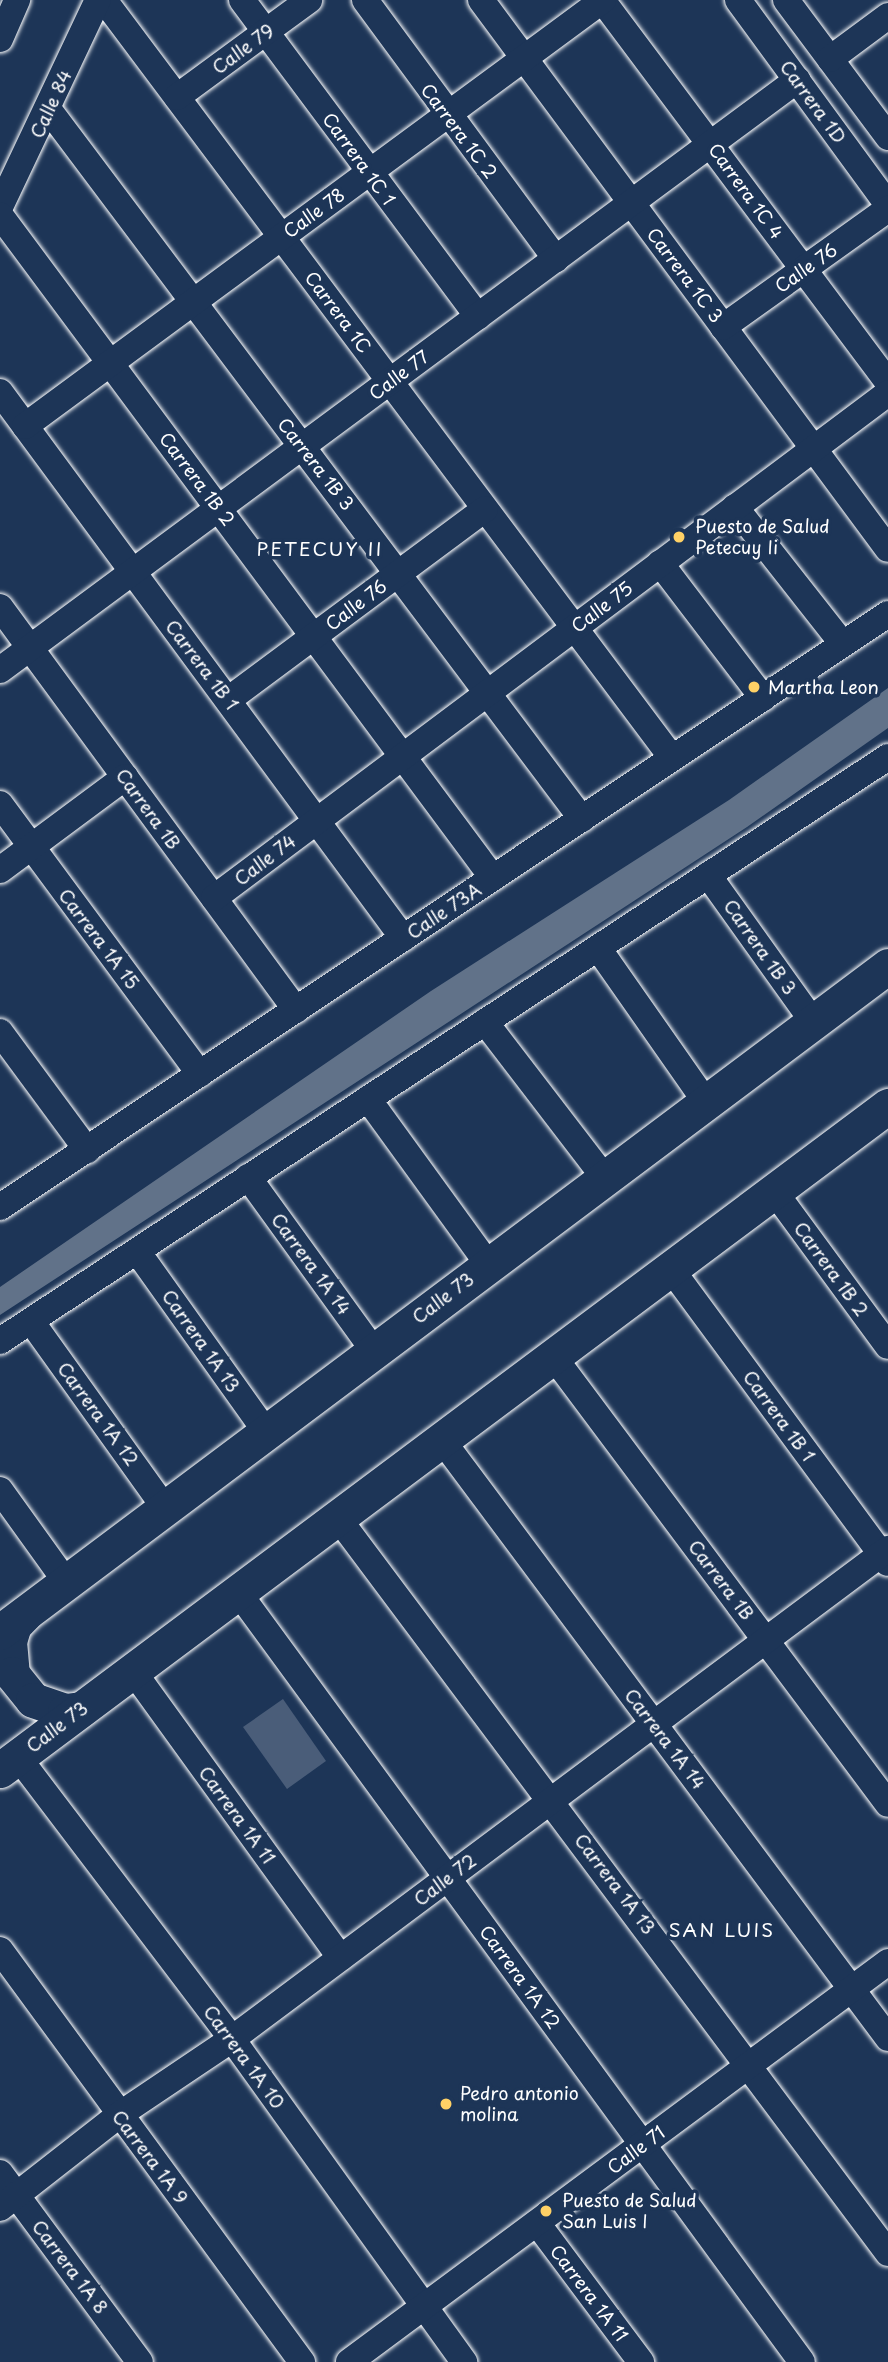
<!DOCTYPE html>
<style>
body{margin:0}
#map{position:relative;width:888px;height:2362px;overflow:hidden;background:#1d3557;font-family:"Playpen Sans",sans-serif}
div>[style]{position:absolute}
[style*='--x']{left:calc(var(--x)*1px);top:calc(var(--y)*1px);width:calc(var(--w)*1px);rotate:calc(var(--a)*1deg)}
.water>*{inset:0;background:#617289}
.building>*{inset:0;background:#4a5d79}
.roads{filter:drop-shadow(0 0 2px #fff) drop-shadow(0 0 2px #fff)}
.minor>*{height:26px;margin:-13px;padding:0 13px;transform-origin:13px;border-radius:13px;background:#1d3557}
.major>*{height:35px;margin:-17.5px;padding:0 17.5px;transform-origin:17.5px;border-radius:17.5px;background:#1d3557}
.dots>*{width:19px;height:19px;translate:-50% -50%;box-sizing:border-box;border:4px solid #1d3557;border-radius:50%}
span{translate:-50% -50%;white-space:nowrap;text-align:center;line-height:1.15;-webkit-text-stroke:7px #1d3557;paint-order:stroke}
.street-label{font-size:18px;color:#fff}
.poi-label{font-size:18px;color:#fff}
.left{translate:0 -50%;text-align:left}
.neighbourhood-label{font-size:19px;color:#fff;letter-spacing:2px}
</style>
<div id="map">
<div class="water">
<i style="clip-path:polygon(888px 688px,888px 728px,747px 827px,0 1315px,0 1287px,431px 991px,729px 800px)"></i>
</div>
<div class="building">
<i style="clip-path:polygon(283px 1699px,326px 1761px,287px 1789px,243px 1727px)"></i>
</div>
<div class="roads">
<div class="minor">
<i style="--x:104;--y:0;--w:947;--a:53.15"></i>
<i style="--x:242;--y:0;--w:395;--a:53.3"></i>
<i style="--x:365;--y:0;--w:322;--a:53.6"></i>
<i style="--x:481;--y:0;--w:683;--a:53.45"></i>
<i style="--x:602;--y:0;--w:478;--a:53.2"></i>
<i style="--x:738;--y:0;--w:254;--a:53.8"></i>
<i style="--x:786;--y:0;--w:171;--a:53.3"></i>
<i style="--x:0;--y:39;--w:43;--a:-66.4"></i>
<i style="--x:830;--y:59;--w:72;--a:-36.6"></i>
<i style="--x:177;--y:97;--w:164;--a:-36.3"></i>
<i style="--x:49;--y:110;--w:887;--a:53.07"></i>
<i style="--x:0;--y:207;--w:229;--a:-64.7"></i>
<i style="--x:0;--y:215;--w:826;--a:53.37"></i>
<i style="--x:723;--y:327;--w:203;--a:-35.6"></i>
<i style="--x:0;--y:392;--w:679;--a:53.57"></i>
<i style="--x:25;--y:426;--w:718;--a:-36.39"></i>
<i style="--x:735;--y:507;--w:174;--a:51.8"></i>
<i style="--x:660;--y:563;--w:170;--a:52.7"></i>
<i style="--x:0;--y:607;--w:500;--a:53.7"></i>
<i style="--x:0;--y:670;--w:992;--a:-36.51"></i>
<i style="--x:228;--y:700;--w:320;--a:-36.6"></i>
<i style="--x:0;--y:804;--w:336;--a:53.5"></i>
<i style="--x:0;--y:870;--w:156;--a:-36.6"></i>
<i style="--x:708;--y:875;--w:178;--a:54.4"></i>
<i style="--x:214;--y:898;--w:842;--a:-36.84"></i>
<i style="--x:598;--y:948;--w:187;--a:55"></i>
<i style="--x:485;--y:1022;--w:195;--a:52.5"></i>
<i style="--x:0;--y:1032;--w:147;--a:53.6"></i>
<i style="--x:368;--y:1099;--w:204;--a:54"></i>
<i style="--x:248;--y:1177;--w:215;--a:54.1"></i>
<i style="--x:774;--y:1191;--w:192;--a:53.7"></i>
<i style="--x:0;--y:1207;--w:1068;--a:-33.73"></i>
<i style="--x:137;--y:1251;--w:222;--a:54.5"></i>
<i style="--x:671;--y:1269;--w:365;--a:53.6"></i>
<i style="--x:31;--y:1321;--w:230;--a:54.4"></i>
<i style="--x:0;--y:1341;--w:1063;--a:-33.33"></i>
<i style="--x:553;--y:1356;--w:559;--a:53.21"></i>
<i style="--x:442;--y:1440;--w:746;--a:53.28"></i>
<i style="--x:0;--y:1490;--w:113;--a:54.3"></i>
<i style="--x:338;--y:1518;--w:918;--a:53.19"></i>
<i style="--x:238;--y:1592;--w:954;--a:53.78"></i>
<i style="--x:133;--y:1671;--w:354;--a:54.1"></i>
<i style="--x:18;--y:1757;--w:354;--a:52.8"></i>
<i style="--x:232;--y:2039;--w:398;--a:54.3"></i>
<i style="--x:0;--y:1950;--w:511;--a:53.76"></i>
<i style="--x:0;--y:2173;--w:235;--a:53.5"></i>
<i style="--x:0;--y:2208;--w:151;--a:-38"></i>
<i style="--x:119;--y:2115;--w:136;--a:-33.9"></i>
<i style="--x:232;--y:2039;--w:819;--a:-36.76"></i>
<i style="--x:537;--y:2223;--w:174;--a:53.2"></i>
<i style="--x:349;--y:2362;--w:671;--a:-36.58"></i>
</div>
<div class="major">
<i style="--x:25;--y:1614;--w:16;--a:135"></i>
<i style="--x:14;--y:1625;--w:17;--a:107"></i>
<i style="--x:9;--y:1641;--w:33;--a:85"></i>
<i style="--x:12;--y:1674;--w:33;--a:51"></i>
<i style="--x:33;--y:1700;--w:34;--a:19"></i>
<i style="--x:65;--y:1711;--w:16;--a:-7"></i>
<i style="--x:0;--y:1632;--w:1110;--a:-36.87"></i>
<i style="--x:0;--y:1770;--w:1109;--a:-36.79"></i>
</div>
</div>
<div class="dots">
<i style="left:679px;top:537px;background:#ffd166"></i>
<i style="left:754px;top:687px;background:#ffd166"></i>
<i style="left:446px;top:2104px;background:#ffd166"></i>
<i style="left:546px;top:2211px;background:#ffd166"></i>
</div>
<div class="street-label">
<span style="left:243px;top:49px;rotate:-36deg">Calle 79</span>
<span style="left:813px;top:102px;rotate:54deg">Carrera 1D</span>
<span style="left:51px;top:104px;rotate:-65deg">Calle 84</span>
<span style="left:459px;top:131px;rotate:53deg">Carrera 1C 2</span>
<span style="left:359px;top:159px;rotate:54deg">Carrera 1C 1</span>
<span style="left:746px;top:191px;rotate:54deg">Carrera 1C 4</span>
<span style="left:314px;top:213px;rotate:-36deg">Calle 78</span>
<span style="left:806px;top:268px;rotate:-35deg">Calle 76</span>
<span style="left:685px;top:275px;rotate:53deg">Carrera 1C 3</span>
<span style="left:338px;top:312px;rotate:53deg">Carrera 1C</span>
<span style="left:399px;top:375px;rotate:-37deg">Calle 77</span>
<span style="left:316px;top:464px;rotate:52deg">Carrera 1B 3</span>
<span style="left:197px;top:479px;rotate:53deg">Carrera 1B 2</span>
<span style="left:356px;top:605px;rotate:-37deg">Calle 76</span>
<span style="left:602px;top:607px;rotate:-37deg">Calle 75</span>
<span style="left:202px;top:665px;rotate:53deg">Carrera 1B 1</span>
<span style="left:148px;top:809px;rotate:54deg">Carrera 1B</span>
<span style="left:265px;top:860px;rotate:-37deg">Calle 74</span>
<span style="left:444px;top:911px;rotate:-34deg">Calle 73A</span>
<span style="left:99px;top:939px;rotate:53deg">Carrera 1A 15</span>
<span style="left:760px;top:947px;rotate:55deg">Carrera 1B 3</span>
<span style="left:311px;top:1264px;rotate:54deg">Carrera 1A 14</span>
<span style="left:831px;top:1269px;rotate:54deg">Carrera 1B 2</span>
<span style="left:443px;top:1298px;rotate:-37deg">Calle 73</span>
<span style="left:201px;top:1341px;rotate:55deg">Carrera 1A 13</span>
<span style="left:98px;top:1414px;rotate:54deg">Carrera 1A 12</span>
<span style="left:779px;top:1416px;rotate:54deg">Carrera 1B 1</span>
<span style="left:721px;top:1580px;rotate:53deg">Carrera 1B</span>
<span style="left:57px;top:1727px;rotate:-37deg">Calle 73</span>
<span style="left:665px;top:1739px;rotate:53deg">Carrera 1A 14</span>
<span style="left:237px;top:1815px;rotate:54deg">Carrera 1A 11</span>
<span style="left:445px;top:1880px;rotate:-37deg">Calle 72</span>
<span style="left:615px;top:1884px;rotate:53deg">Carrera 1A 13</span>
<span style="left:520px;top:1977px;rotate:54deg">Carrera 1A 12</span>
<span style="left:244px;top:2057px;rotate:54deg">Carrera 1A 10</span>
<span style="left:636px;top:2150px;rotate:-37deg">Calle 71</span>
<span style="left:150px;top:2157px;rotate:53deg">Carrera 1A 9</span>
<span style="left:70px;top:2267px;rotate:53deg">Carrera 1A 8</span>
<span style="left:589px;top:2293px;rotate:53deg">Carrera 1A 11</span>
</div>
<div class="poi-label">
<span class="left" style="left:695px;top:537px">Puesto de Salud<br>Petecuy Ii</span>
<span class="left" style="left:768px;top:687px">Martha Leon</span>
<span class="left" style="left:460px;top:2104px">Pedro antonio<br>molina</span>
<span class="left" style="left:562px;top:2211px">Puesto de Salud<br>San Luis I</span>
</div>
<div class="neighbourhood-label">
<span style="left:320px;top:549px">PETECUY II</span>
<span style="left:722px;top:1930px">SAN LUIS</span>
</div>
</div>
